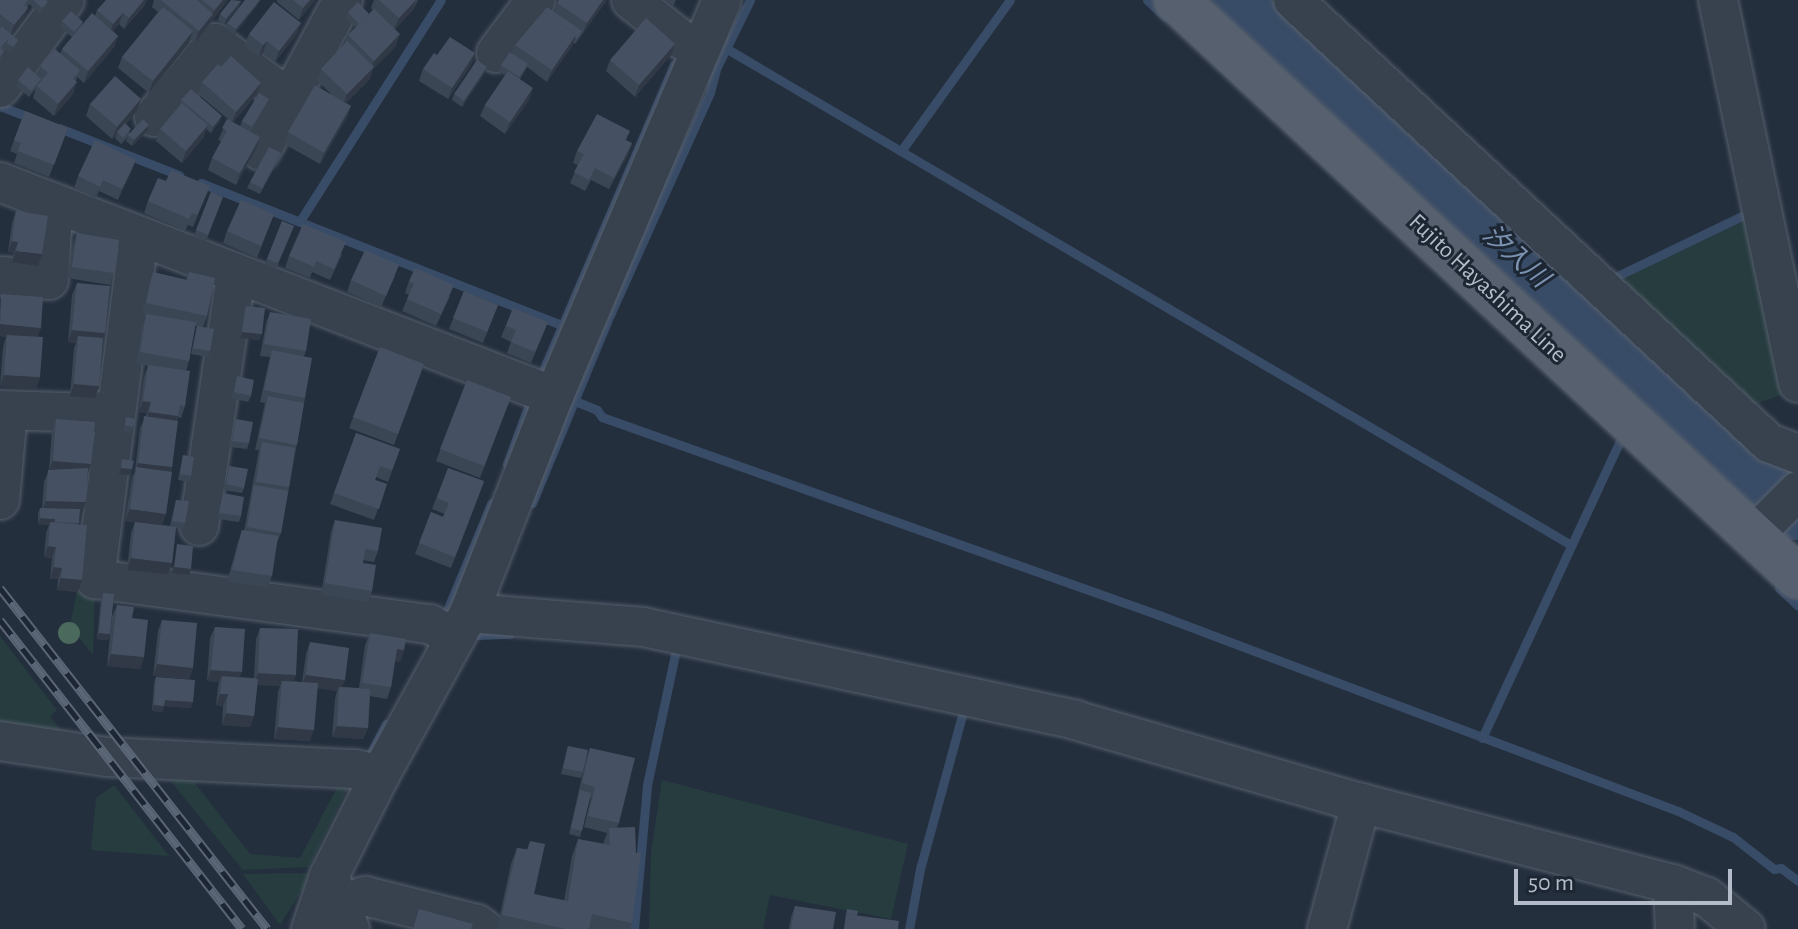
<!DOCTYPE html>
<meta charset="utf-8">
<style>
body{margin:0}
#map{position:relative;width:1798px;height:929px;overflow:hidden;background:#242f3e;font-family:"Alegreya Sans","Noto Sans JP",sans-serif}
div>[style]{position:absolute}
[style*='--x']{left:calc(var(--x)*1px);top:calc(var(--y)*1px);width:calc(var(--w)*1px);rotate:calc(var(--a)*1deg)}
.green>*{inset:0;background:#263c3f}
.stream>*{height:9px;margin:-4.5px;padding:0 4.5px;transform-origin:4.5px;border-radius:4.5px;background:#394c67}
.river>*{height:52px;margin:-26px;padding:0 26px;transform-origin:26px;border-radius:26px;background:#394c67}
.roads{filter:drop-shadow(0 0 2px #565f6c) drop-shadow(0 0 2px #565f6c)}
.minor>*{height:38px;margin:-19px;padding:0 19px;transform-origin:19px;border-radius:19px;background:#38414e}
.major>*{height:44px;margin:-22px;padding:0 22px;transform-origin:22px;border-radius:22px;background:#56606e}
.rail>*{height:9px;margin-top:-4.5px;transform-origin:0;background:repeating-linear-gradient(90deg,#1d2633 0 18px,#5a6575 0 36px);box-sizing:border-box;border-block:2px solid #5a6575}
.trees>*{width:22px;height:22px;margin:-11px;border-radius:50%;background:#4b6a5d}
.wall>*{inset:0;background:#3b4654}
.shaded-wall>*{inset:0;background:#303945}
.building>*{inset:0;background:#455162}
span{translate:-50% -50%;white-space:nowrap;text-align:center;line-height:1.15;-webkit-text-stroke:6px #1d2633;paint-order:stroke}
.street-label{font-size:24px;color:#b4bcc9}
.water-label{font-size:26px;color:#7c92b1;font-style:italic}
.scale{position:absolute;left:1514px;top:869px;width:218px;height:36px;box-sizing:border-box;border:4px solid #b4bcc9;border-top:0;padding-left:10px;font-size:24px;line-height:28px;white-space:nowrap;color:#b4bcc9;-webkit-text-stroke:6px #1d2633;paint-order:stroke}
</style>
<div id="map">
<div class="green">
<i style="clip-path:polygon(1253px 0,1284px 0,1797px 464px,1798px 475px,1784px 489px,1525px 245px)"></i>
<i style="clip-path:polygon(1751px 218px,1786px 393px,1743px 409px,1611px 284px)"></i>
<i style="clip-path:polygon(80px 577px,95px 590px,93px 655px,70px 626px)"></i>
<i style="clip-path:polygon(0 636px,57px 710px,50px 717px,66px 735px,0 726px)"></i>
<i style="clip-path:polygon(203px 776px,195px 783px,250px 854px,300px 858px,341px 780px,350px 783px,309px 867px,243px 870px,168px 778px)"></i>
<i style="clip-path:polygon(662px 780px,908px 844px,891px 919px,770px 895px,763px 929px,649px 929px,651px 853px)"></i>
<i style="clip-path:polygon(114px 785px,169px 856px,91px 850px,96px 798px)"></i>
<i style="clip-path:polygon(308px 873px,309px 879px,280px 925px,243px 874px)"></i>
</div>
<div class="stream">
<i style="--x:1147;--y:0;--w:25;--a:43"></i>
<i style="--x:729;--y:50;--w:977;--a:30.45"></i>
<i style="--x:0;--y:106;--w:36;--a:21"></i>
<i style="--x:59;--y:128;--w:129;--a:21.4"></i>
<i style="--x:901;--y:151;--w:186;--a:-54.2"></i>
<i style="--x:201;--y:183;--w:388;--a:21.5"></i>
<i style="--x:300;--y:221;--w:262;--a:-57.5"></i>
<i style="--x:1609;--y:280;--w:157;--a:-25.7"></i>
<i style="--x:1574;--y:308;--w:15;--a:-42"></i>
<i style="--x:538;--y:382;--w:345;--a:-66.8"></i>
<i style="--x:575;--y:401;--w:24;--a:22"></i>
<i style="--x:597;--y:410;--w:9;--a:54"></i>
<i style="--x:602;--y:417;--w:591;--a:19.57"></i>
<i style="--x:1159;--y:615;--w:555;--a:20.69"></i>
<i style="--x:1678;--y:811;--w:61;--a:25.3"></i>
<i style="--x:1733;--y:837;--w:52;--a:38"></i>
<i style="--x:1774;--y:869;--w:7;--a:-8"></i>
<i style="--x:1781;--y:868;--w:21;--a:37"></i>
<i style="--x:507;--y:464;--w:72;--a:-69.8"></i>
<i style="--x:532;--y:503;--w:204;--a:-67.5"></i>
<i style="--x:610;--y:315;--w:244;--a:-65.8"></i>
<i style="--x:710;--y:92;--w:24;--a:-75"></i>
<i style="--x:716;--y:69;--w:77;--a:-63.8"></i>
<i style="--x:1779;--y:588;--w:26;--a:43"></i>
<i style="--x:443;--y:620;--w:126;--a:-67.5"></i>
<i style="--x:477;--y:635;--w:33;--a:-2"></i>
<i style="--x:1482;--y:738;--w:330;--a:-65.1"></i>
<i style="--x:365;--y:764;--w:45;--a:-62.3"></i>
<i style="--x:634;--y:929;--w:145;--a:-84.8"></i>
<i style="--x:647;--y:785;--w:138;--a:-77.9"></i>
<i style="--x:909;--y:929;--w:61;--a:-79.6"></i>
<i style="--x:920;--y:869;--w:163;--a:-74.7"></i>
</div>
<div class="river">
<i style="--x:1233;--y:0;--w:764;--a:42.29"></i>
</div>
<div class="roads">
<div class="minor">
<i style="--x:631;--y:0;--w:61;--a:38.4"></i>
<i style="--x:679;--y:38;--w:23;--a:29"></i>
<i style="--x:1293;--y:0;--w:650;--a:42.94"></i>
<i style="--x:1769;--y:443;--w:31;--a:21"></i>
<i style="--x:1718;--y:0;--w:391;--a:78.2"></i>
<i style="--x:496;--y:53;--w:66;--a:-53"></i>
<i style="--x:0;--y:88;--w:109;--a:-53.5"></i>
<i style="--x:154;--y:117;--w:96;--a:-50.5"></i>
<i style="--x:215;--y:43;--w:68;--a:37.2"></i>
<i style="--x:269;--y:84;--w:25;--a:29"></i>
<i style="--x:261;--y:151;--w:172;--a:-61.5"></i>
<i style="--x:0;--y:182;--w:594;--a:21.12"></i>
<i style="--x:139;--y:236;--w:346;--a:97.3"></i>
<i style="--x:95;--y:579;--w:338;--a:7.7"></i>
<i style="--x:430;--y:624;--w:29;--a:29"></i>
<i style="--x:0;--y:276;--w:49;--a:4.7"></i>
<i style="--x:49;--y:280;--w:52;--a:-86.7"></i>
<i style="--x:52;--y:228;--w:24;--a:-71"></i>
<i style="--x:0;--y:410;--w:93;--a:1.8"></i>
<i style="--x:93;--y:413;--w:21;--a:-11"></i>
<i style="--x:0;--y:500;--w:89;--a:-84.9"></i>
<i style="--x:199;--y:526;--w:255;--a:-81.6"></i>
<i style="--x:1753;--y:536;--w:64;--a:-45"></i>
<i style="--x:469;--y:613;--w:175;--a:4.6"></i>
<i style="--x:643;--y:627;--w:442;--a:12.1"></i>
<i style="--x:1075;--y:720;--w:298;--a:16.2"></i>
<i style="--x:1361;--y:803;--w:322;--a:14.6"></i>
<i style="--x:1673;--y:884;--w:36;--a:21"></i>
<i style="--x:1707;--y:897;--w:50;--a:39.4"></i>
<i style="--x:0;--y:741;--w:108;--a:8.5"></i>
<i style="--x:107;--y:757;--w:248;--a:2.8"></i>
<i style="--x:355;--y:769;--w:26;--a:13"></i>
<i style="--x:1673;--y:884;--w:45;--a:87.5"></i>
<i style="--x:340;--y:905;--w:27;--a:-20"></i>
<i style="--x:365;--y:896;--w:115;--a:14"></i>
<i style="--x:477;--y:924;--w:9;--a:36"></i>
<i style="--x:311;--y:929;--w:56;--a:-71.2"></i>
<i style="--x:350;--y:929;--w:57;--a:-111.6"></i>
<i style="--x:329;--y:876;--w:113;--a:-63.2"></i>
<i style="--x:380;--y:775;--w:185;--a:-61.2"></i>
<i style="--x:469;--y:613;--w:233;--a:-68.6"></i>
<i style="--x:554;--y:396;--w:430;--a:-67"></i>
<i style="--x:1327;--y:929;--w:131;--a:-74.9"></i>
</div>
<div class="major">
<i style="--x:1176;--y:0;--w:848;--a:42.85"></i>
</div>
</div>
<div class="rail">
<i style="--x:0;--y:588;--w:433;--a:51.9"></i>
<i style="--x:0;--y:620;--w:392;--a:51.9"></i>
</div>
<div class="trees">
<i style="left:69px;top:633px"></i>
</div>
<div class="wall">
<i style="clip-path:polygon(0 0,46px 0,46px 7px,40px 14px,29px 4px,23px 20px,12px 35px,18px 40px,16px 46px,10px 53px,5px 48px,0 62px)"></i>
<i style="clip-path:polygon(154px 0,228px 0,195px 43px,190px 39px,189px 43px,149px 93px,118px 68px,122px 57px,158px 12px,152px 7px)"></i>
<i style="clip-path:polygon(277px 0,315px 0,299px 20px,277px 2px)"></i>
<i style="clip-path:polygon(374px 0,418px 0,413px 10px,395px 29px,396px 46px,373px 69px,370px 79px,346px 103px,351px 106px,347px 117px,320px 164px,284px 144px,288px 132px,331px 94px,317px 80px,321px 69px,345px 43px,348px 35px,356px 28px,346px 18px,348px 12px,369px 14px,373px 10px,371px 8px)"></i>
<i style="clip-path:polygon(559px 0,607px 0,575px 44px,573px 43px,547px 82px,527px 67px,520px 79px,529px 100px,505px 134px,480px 116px,485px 105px,505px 75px,499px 71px,501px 65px,512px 53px,515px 45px,554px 11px)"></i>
<i style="clip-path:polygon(666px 0,676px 0,673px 6px)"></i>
<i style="clip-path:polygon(241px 1px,239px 7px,224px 25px,218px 20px,220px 14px)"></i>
<i style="clip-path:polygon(146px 2px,144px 6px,124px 29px,119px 24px,113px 31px,118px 36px,114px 47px,84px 83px,77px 77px,73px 94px,54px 116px,33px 98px,36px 88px,29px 97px,16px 86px,18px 80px,37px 75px,40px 66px,60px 54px,62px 49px,72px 37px,60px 27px,62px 21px,83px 22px,81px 26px,95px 16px,97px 10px)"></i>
<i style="clip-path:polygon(259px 3px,234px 35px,225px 28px,227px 23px)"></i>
<i style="clip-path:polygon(301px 23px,297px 34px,275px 62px,263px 53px,259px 57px,244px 45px,249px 34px)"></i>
<i style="clip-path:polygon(475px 53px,471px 65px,448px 99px,419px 81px,423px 69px,437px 55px)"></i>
<i style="clip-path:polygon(671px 55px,635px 97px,606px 71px,610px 60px)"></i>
<i style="clip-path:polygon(221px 67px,261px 83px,257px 94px,233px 122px,240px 126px,242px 121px,269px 99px,251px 132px,256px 149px,236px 185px,208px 170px,212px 158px,221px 141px,218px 140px,228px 119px,198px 94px,202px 82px)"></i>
<i style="clip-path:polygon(485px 73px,462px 107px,452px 100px,454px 94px)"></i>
<i style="clip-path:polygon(141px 99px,137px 111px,126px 124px,130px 133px,147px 131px,132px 146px,126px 141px,128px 137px,121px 144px,115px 138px,117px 134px,112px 139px,86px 116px,90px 104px)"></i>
<i style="clip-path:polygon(181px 100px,220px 121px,211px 133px,206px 129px,204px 137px,182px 163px,156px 141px,160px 129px,179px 106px)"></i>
<i style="clip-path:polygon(25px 111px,68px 128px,49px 177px,14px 163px,17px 154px,10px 151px)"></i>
<i style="clip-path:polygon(630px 131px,626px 140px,632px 143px,628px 155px,609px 189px,591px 180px,585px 191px,570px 183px,578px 165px,573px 163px,577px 151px)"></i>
<i style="clip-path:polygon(279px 159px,260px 194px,247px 188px,250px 182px)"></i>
<i style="clip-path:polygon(136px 160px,118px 200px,99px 191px,96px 198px,74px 188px,78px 176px)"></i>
<i style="clip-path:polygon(166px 181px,210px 186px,193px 227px,188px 225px,185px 231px,144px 213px,148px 201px)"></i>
<i style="clip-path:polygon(211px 192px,223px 197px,206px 241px,194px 236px)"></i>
<i style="clip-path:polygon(16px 211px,38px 266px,12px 262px,14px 253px,8px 252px,12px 223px)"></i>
<i style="clip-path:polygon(274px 214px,257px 258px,223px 243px,227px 231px)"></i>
<i style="clip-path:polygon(282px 221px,294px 226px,276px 269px,265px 264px)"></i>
<i style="clip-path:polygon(77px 233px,114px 273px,110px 285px,67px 278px,73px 245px)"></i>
<i style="clip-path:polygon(342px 254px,330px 280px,312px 272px,310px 278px,285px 268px,289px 256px)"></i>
<i style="clip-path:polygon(153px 272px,186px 280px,189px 272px,207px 316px,203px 327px,210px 351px,208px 357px,191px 354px,197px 326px,195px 326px,189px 361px,186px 371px,185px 406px,181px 418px,178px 417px,177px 421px,172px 467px,162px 525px,170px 526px,176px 500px,185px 523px,183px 529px,176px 528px,172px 563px,168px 574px,127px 570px,131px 533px,135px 522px,125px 521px,132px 478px,135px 470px,140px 428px,147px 413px,139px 412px,144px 377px,148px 366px,136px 364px,142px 326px,146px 315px,142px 314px,149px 284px)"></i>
<i style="clip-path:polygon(395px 276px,381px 307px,347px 292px,351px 280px)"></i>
<i style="clip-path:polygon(409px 281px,450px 296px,436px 326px,402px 311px,409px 295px,405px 293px)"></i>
<i style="clip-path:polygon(77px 283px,105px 333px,103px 339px,95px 398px,70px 396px,74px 348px,76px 343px,68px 342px,72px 295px)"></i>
<i style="clip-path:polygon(464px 291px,498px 305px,483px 343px,449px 329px)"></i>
<i style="clip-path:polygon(1px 294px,41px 328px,37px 337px,40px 377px,36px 389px,0 386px,3px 347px,6px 337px,0 336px)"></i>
<i style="clip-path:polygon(246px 306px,262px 334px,259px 340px,240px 338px,244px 311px)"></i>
<i style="clip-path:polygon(513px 308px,548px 322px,531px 363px,507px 353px,511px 342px,501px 337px)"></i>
<i style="clip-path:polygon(270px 312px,306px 351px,304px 356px,305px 398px,281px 533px,276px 545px,272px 576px,267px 587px,227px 582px,238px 542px,242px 530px,244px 531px,259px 450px,255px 450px,265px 403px,260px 402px,270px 357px,260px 356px,266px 323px)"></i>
<i style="clip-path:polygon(380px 347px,424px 364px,394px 445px,349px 428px)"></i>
<i style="clip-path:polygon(237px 376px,251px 396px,248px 402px,231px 398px)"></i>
<i style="clip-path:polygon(467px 380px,511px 397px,480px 478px,436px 461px)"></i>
<i style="clip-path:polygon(126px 417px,133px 427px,131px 433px,123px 431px)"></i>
<i style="clip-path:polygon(56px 419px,88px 472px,86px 502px,82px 514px,79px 514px,78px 524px,78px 592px,57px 590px,58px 579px,50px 579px,52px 558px,44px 557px,46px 533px,49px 525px,38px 524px,38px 513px,40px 508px,42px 508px,44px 482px,49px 470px,52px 430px)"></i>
<i style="clip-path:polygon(236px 419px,249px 443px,247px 449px,230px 447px)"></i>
<i style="clip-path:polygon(356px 433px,400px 449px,388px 482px,376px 477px,375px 480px,387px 484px,374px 520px,330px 504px)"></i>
<i style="clip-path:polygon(183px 455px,191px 476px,189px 482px,178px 480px)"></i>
<i style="clip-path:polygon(229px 466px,244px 488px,242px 493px,223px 490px)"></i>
<i style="clip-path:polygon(448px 468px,484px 482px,451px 568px,415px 554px,431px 512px,443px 517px,445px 514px,432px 509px)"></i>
<i style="clip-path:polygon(223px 493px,241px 516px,239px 522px,217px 519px)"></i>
<i style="clip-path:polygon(335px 520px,378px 551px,374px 562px,363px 560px,363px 563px,372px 591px,368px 602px,321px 595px,331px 532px)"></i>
<i style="clip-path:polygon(103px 593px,110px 634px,108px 640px,97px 639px,101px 599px)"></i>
<i style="clip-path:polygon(117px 605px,132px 618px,144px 657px,140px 669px,107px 666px,112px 616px)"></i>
<i style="clip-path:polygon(162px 620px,193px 668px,189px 679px,153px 676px,158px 631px)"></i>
<i style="clip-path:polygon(215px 627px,240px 677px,254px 678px,256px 639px,260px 628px,293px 681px,302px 682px,306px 654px,310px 642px,345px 680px,342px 687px,359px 688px,365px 645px,370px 633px,404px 650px,400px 662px,395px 661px,391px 687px,387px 699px,370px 696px,368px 728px,363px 739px,332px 737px,335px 699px,337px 691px,317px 688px,310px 741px,274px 739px,278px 692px,280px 686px,257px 685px,254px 716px,250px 727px,222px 725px,223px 706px,216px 705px,218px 687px,219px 682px,207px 681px,210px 638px)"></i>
<i style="clip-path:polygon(156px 677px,191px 708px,164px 706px,162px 712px,152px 711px,154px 683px)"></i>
<i style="clip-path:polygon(568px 746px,583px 772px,581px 778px,561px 774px)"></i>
<i style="clip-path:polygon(590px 748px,619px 823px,617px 828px,632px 923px,630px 929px,497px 929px,511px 864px,517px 848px,527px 849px,530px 841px,534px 894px,564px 901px,572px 856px,578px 839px,603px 844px,607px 833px,584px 827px,591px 798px,590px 798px,580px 837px,569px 834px,586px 759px)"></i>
<i style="clip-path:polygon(795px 906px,833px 929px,789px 929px,791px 917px)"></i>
</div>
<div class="shaded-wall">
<i style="clip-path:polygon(144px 0,148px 0,124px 29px,129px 18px)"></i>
<i style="clip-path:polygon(223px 0,228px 0,195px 43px,199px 31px)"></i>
<i style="clip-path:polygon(260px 0,261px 0,259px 3px,234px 35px,236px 29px)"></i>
<i style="clip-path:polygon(310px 0,315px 0,299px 20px,303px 8px)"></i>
<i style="clip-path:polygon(416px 0,413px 10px,394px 30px,399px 18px)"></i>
<i style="clip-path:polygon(603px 0,607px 0,582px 35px,587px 23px)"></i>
<i style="clip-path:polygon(241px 1px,239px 7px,224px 25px,226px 19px)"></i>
<i style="clip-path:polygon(28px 8px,23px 20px,10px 37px,14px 25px)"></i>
<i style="clip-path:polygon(123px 13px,119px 24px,109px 35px,113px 24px)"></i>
<i style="clip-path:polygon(301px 23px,297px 34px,275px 62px,279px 51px)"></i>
<i style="clip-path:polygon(193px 31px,189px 43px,149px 93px,153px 81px)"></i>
<i style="clip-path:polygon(400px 34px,396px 46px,373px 69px,370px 79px,343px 106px,347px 94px,371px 70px,374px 61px)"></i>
<i style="clip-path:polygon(576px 35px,572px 47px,547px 82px,552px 70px)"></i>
<i style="clip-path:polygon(118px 36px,114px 47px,84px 83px,88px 71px)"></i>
<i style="clip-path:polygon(267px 41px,263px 53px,259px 57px,263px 45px)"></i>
<i style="clip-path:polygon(675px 44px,671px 55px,635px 97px,639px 85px)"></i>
<i style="clip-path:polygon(475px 53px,471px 65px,448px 99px,452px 88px)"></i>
<i style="clip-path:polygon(487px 67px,485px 73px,462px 107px,464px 101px)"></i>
<i style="clip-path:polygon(77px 82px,73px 94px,54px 116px,58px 104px)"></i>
<i style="clip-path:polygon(261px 83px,257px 94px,232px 123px,236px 112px)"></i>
<i style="clip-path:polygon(533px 88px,529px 100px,505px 134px,510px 122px)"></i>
<i style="clip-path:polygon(141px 99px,137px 111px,112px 139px,117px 127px)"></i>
<i style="clip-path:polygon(351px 106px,347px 117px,320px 164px,324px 153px)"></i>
<i style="clip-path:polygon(222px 116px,220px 121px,211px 133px,213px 127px)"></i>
<i style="clip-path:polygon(149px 125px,147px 131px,132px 146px,134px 140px)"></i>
<i style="clip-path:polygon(208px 125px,204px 137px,182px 163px,186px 151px)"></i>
<i style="clip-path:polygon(260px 137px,256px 149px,236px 185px,240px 173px)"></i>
<i style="clip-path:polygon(632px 143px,628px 155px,609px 189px,614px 178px)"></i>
<i style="clip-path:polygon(136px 160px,132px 171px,118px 200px,122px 189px)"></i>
<i style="clip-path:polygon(12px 241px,18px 242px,14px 253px,8px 252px)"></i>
<i style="clip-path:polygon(16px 251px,42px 254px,38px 266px,12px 262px)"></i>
<i style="clip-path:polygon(0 324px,41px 328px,36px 340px,0 336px)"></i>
<i style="clip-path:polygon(72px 330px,105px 333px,101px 345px,78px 336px,76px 343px,68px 342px)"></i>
<i style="clip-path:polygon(242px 332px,262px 334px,259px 340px,240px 338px)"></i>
<i style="clip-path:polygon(4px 375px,40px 377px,36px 389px,0 386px)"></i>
<i style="clip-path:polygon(74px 384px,99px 386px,95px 398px,70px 396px)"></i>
<i style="clip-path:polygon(143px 401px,151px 402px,147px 413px,139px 412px)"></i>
<i style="clip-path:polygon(149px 412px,178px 416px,174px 428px,145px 424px)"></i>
<i style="clip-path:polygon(53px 461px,91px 464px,87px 476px,48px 473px)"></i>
<i style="clip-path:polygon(138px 463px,172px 467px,168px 479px,134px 474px)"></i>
<i style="clip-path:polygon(121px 468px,132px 469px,130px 475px,119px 474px)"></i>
<i style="clip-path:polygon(46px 501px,86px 502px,82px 514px,42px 512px)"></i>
<i style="clip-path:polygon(130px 509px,166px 514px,162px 526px,125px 521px)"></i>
<i style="clip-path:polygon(40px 518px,55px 519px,53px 525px,38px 524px)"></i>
<i style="clip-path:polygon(48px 546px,56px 547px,52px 558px,44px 557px)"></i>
<i style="clip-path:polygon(131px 558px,172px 563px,168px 574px,127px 570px)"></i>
<i style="clip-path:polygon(54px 567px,62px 568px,58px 579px,50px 579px)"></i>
<i style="clip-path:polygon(174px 567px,191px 569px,189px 575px,172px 573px)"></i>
<i style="clip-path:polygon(61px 578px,82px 580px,78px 592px,57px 590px)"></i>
<i style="clip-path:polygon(99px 633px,110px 634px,108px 640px,97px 639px)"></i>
<i style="clip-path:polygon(397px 649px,404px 650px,400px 662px,393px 661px)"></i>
<i style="clip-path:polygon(111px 654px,144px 657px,140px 669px,107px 666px)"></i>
<i style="clip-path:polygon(157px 664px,193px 668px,189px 679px,153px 676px)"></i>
<i style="clip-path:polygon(211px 670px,242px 672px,237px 684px,222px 676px,219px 682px,207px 681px)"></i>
<i style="clip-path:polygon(258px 673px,296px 675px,292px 686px,282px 681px,280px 686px,254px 685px)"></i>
<i style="clip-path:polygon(306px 675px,345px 680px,340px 692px,339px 687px,337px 691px,301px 686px)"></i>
<i style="clip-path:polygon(220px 694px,228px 694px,223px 706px,216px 705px)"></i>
<i style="clip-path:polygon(165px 700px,193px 702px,191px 708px,163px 706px)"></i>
<i style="clip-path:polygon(154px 705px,164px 706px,162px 712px,152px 711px)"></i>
<i style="clip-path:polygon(226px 713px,254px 716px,250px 727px,222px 725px)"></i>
<i style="clip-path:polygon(337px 726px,368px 728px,363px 739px,332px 737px)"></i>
<i style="clip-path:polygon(278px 727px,314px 730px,310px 741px,274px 739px)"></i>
</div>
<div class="building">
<i style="clip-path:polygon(0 0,28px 0,24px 5px,28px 8px,14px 25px,0 14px)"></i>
<i style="clip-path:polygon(33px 0,46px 0,48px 2px,42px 8px)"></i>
<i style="clip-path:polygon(106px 0,144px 0,129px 18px,123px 13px,113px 24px,97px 10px)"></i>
<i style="clip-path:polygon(161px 0,197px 0,213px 14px,199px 31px)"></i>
<i style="clip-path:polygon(202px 0,223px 0,214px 10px)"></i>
<i style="clip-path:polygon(231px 0,241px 1px,226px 19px,220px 14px)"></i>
<i style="clip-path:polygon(245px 0,260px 0,236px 29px,227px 23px)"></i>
<i style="clip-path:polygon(293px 0,310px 0,303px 8px)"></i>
<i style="clip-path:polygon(379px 0,416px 0,399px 18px)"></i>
<i style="clip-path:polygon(559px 0,603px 0,587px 23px,557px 3px)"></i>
<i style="clip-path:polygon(274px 2px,301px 23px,279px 51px,267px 41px,263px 45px,249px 34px)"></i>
<i style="clip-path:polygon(358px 2px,369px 14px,359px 24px,348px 12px)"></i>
<i style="clip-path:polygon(163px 7px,193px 31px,153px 81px,122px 57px)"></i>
<i style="clip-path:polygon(547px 7px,582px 31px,577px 39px,575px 37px,576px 35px,543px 12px)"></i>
<i style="clip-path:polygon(374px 9px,400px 34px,374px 61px,348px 35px)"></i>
<i style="clip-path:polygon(71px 11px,83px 22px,74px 32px,62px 21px)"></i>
<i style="clip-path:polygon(543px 12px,576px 35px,552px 70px,515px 45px)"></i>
<i style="clip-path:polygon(92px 13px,118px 36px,88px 71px,62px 49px)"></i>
<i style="clip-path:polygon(646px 18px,675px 44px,639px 85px,610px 60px)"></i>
<i style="clip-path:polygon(1px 26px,18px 40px,13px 47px,7px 43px,9px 38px,0 31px)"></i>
<i style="clip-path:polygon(0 31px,9px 38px,0 48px,4px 51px,0 56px)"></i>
<i style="clip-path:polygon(450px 37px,475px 53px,452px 88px,423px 69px,434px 53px,437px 55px)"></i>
<i style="clip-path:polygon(347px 41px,374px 67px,347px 94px,321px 69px)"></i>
<i style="clip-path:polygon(55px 49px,80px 70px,73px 79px,77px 82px,58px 104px,37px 86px,48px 73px,40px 66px)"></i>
<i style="clip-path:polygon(510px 52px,528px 64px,519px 77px,501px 65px)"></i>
<i style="clip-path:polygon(231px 56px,261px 83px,236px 112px,202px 82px,218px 64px,221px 67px)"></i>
<i style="clip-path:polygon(477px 60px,487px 67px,464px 101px,454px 94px)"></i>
<i style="clip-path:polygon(28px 67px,41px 79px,31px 91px,18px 80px)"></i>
<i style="clip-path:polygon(508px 71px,533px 88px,510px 122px,485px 105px)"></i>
<i style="clip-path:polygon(115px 76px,141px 99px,117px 127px,90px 104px)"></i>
<i style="clip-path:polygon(315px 85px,351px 106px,324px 153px,288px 132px)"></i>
<i style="clip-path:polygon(191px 89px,222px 116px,213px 127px,181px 100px)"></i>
<i style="clip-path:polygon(259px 93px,269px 99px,252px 127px,242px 121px)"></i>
<i style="clip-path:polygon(182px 103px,208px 125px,186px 151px,160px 129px)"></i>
<i style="clip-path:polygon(25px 111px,68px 128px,54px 165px,18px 151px,21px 143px,14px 140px)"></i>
<i style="clip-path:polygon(597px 114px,630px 131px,625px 140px,632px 143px,614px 178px,595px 168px,589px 180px,574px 172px,584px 154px,577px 151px)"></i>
<i style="clip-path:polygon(143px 119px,149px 125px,134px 140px,128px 135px)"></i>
<i style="clip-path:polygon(227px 119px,260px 137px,240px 173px,212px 158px,227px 131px,222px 128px)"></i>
<i style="clip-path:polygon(125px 123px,131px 129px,123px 138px,117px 132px)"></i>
<i style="clip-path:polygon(95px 140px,136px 160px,122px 189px,103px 180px,100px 187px,78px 176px)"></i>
<i style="clip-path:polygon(269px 147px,281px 153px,262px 188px,250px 182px)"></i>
<i style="clip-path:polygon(171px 170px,210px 186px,197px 215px,192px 213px,189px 219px,148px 201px,158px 178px,166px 181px)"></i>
<i style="clip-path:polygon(211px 192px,223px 197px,208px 235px,196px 230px)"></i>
<i style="clip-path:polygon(241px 200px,274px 214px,261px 246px,227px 231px)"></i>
<i style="clip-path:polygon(16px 211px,48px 216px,42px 254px,16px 251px,18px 242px,12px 241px)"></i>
<i style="clip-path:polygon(282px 221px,294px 226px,278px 263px,267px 259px)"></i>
<i style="clip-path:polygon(303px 224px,346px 242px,334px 269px,316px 261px,314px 267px,289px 256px)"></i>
<i style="clip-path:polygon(77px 233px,119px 240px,114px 273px,72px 267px)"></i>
<i style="clip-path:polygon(365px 250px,399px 265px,386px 296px,351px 280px)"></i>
<i style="clip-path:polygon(415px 268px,454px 285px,441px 314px,407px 299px,414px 284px,409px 281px)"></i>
<i style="clip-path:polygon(153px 272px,187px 280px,189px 272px,215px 278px,207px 316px,146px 303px)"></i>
<i style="clip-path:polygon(77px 283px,110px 286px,105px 333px,72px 330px)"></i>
<i style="clip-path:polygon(464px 291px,498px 305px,487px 332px,453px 318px)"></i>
<i style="clip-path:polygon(1px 294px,43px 297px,41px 328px,0 324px)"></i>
<i style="clip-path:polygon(246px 306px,265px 308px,262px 334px,242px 332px)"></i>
<i style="clip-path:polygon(513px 308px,548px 322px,535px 352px,511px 342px,516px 330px,506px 326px)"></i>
<i style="clip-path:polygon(270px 312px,311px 319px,306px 351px,264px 344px)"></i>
<i style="clip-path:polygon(146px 314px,196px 322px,189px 361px,140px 352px)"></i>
<i style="clip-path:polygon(197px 326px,214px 329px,210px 351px,193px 348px)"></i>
<i style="clip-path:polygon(7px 335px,43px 337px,40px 377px,4px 375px)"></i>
<i style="clip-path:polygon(78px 336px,103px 338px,99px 386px,74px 384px)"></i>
<i style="clip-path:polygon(380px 347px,424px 364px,398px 434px,353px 417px)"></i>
<i style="clip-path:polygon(272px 350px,312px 358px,305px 398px,264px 390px)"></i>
<i style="clip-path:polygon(148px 365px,190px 371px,185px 406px,180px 405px,178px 416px,149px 412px,151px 402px,143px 401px)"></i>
<i style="clip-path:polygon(237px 376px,254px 380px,251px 396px,234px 392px)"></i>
<i style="clip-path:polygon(467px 380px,511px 397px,484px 466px,440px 449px)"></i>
<i style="clip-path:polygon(268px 396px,304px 403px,297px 445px,259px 438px)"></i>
<i style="clip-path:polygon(144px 416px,178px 421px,172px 467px,138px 463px)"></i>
<i style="clip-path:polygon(126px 417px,135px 419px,133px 427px,125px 425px)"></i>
<i style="clip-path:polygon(56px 419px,95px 422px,91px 464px,53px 461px)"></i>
<i style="clip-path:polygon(236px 419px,253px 422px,249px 443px,232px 441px)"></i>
<i style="clip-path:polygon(356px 433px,400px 449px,392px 470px,380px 466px,375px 480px,387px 484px,379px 509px,334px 493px)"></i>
<i style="clip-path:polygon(262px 442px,295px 448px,289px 487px,256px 482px)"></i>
<i style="clip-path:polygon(183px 455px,194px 457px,191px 476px,180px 474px)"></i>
<i style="clip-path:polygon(122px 459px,134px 461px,132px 469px,121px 468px)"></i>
<i style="clip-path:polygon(229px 466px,248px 469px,244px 488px,226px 484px)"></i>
<i style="clip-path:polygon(136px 467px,172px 472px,166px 514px,130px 509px)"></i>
<i style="clip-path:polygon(88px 468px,86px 502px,46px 501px,48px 470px)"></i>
<i style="clip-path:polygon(448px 468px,484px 481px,455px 557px,419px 543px,431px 512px,443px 517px,449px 503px,437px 498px)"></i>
<i style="clip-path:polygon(254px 485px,288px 491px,281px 533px,247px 527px)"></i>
<i style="clip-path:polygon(223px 493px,244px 497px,241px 516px,219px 513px)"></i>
<i style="clip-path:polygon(176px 500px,189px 501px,185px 523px,172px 521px)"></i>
<i style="clip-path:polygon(40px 508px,80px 509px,79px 523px,55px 522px,55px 519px,40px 518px)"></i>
<i style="clip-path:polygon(335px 520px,382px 528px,378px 551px,365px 549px,363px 563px,376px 565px,372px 591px,325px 583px)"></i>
<i style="clip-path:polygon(50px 522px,87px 525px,82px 580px,61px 578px,62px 568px,54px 567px,56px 547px,48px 546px)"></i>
<i style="clip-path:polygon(135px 522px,176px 527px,172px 563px,131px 558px)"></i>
<i style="clip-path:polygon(242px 530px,278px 536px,272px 576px,232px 570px)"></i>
<i style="clip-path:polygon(177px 544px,193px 546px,191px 569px,174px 567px)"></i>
<i style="clip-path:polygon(103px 593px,114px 594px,110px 634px,99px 633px)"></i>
<i style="clip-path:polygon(117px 605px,134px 607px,132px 618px,148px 620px,144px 657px,111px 654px)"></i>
<i style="clip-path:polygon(162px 620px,197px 623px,193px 668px,157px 664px)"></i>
<i style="clip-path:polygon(215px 627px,245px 629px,242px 672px,211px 670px)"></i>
<i style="clip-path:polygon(260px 628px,298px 629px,296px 675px,258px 673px)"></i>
<i style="clip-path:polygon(370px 633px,406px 639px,404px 650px,397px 649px,391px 687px,362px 683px)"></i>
<i style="clip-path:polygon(310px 642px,349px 648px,345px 680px,306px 675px)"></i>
<i style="clip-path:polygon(222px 676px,258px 679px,254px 716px,226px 713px,228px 694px,220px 694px)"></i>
<i style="clip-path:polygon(156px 677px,195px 680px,193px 702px,165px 700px,164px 706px,154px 705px)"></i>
<i style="clip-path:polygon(282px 681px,318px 683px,314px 730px,278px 727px)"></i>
<i style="clip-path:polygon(339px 687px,370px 689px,368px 728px,337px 726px)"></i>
<i style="clip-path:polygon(568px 746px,588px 750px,583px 772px,563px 768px)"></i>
<i style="clip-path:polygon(590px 748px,635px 758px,619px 823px,588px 816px,595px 787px,582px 783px)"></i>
<i style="clip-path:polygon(580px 790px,591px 793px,582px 831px,571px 828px)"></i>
<i style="clip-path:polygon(635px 827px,636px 853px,641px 853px,632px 923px,592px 914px,589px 929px,565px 929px,502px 915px,517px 848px,528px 850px,530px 841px,545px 844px,534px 894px,568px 901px,578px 839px,610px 845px,609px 828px)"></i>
<i style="clip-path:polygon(795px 906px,836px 912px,833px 929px,791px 929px)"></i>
<i style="clip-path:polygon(419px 909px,473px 924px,471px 929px,413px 929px)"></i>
<i style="clip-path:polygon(847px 909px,858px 911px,857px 916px,846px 914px)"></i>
<i style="clip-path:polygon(846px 914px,899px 921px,898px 929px,844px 929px)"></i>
</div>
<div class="street-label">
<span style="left:1487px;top:289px;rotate:43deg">Fujito Hayashima Line</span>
</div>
<div class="water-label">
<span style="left:1515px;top:257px;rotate:42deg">汐入川</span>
</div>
<div class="scale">50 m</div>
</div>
